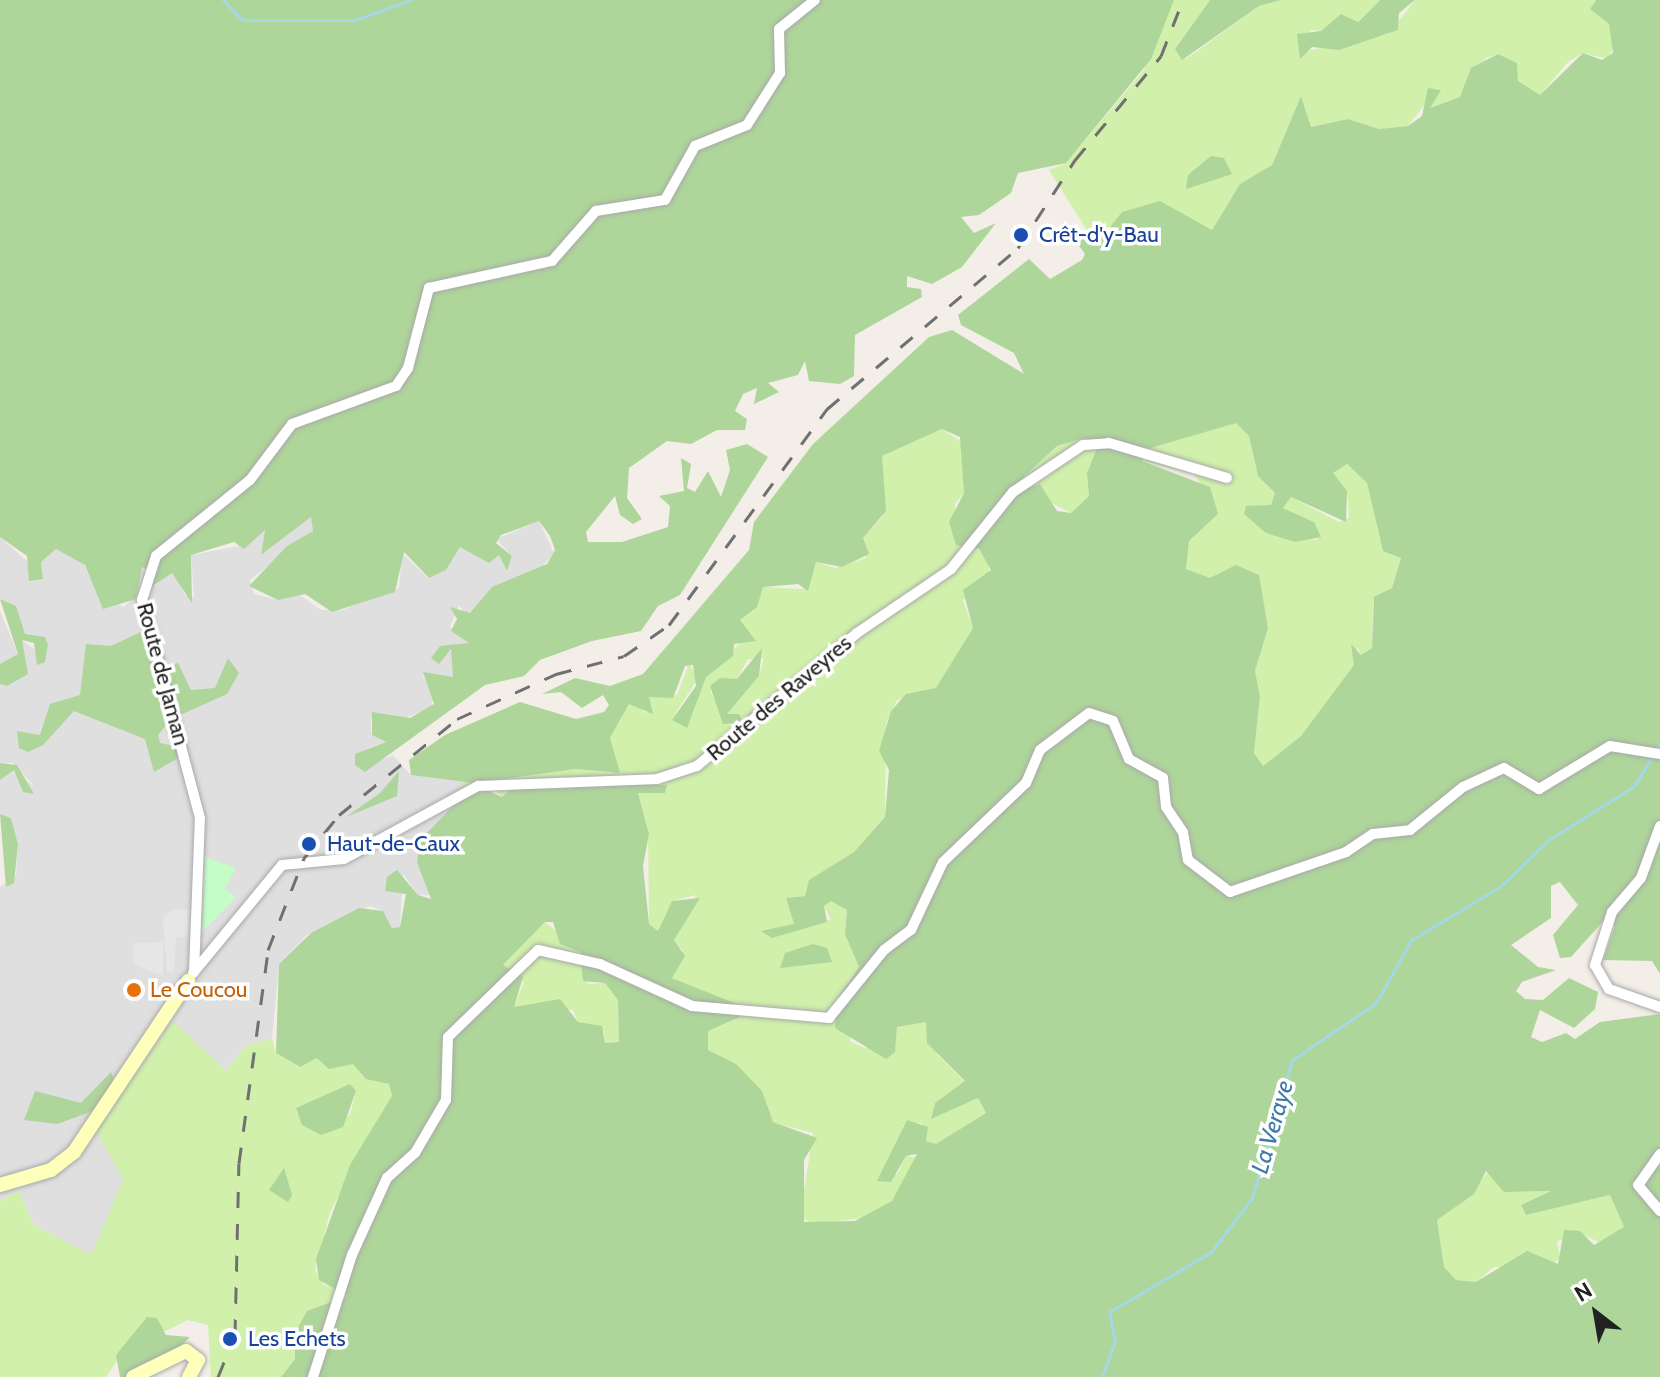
<!DOCTYPE html>
<meta charset="utf-8">
<style>
body{margin:0}
#map{position:relative;width:1660px;height:1377px;overflow:hidden;background:#f3efe8;font-family:Cabin,sans-serif}
div>[style]{position:absolute}
[style*='--x']{left:calc(var(--x)*1px);top:calc(var(--y)*1px);width:calc(var(--w)*1px);rotate:calc(var(--a)*1deg)}
.residential>*{inset:0;background:#e0dfdf}
.grass>*{inset:0;background:#d0f0ab}
.forest>*{inset:0;background:#aed59a}
.park>*{inset:0;background:#c4fec6}
.parking>*{inset:0;background:#e6e6e6}
.stream>*{height:3px;margin:-1.5px;padding:0 1.5px;transform-origin:1.5px;border-radius:1.5px;background:#a5d8e3}
.roads{filter:drop-shadow(0 0 2px #a9a9a9) drop-shadow(0 0 2px #a9a9a9)}
.street>*{height:10px;margin:-5px;padding:0 5px;transform-origin:5px;border-radius:5px;background:#fff}
.secondary>*{height:14px;margin:-7px;padding:0 7px;transform-origin:7px;border-radius:7px;background:#feffba}
.rail>*{height:3px;margin-top:-1.5px;transform-origin:0;background:repeating-linear-gradient(90deg,#707070 0 16px,transparent 0 32px)}
.dots>*{width:22px;height:22px;translate:-50% -50%;box-sizing:border-box;border:4px solid #fff;border-radius:50%}
span{translate:-50% -50%;white-space:nowrap;text-align:center;line-height:1.15;-webkit-text-stroke:7px #fff;paint-order:stroke}
.transit-label{font-size:22px;color:#164399}
.left{translate:0 -50%;text-align:left}
.street-label{font-size:22px;color:#222}
.food-label{font-size:22px;color:#c56008}
.water-label{font-size:24px;color:#3f79aa;font-style:italic}
.north{position:absolute;left:1556px;top:1273px;width:80px;height:80px;-webkit-text-stroke:6px #fff;paint-order:stroke;rotate:329deg;font-size:22px;font-weight:700;line-height:32px;text-align:center;color:#222}
.north::after{content:'';display:block;margin:auto;width:28px;height:36px;background:#222;clip-path:polygon(50% 0,100% 100%,50% 72%,0 100%)}
</style>
<div id="map">
<div class="residential">
<i style="clip-path:polygon(311px 517px,313px 531px,250px 580px,254px 594px,278px 600px,297px 593px,321px 610px,342px 610px,399px 588px,402px 553px,427px 577px,446px 570px,460px 547px,499px 555px,507px 571px,512px 556px,496px 539px,539px 521px,554px 553px,541px 568px,500px 585px,478px 609px,465px 614px,459px 605px,450px 627px,469px 643px,437px 648px,454px 652px,453px 677px,421px 676px,433px 684px,432px 708px,399px 720px,371px 719px,371px 732px,386px 742px,366px 749px,377px 762px,393px 755px,411px 775px,462px 780px,459px 803px,420px 840px,417px 862px,434px 895px,418px 895px,403px 874px,400px 927px,392px 928px,383px 911px,370px 906px,307px 935px,279px 964px,272px 1038px,244px 1047px,226px 1071px,172px 1022px,124px 1179px,91px 1256px,33px 1224px,19px 1191px,0 1201px,0 887px,16px 875px,18px 844px,11px 818px,0 814px,0 780px,14px 770px,19px 776px,34px 786px,13px 763px,0 763px,0 684px,7px 686px,22px 640px,46px 658px,48px 645px,25px 634px,11px 604px,0 599px,0 537px,43px 575px,41px 562px,56px 549px,83px 563px,100px 595px,124px 607px,137px 594px,142px 567px,156px 586px,165px 573px,176px 575px,185px 595px,194px 597px,191px 555px,239px 546px,265px 529px,261px 555px)"></i>
<i style="clip-path:polygon(0 611px,18px 654px,3px 665px,0 664px)"></i>
</div>
<div class="grass">
<i style="clip-path:polygon(1174px 0,1210px 0,1175px 49px,1186px 59px,1259px 6px,1281px 0,1380px 0,1357px 22px,1341px 14px,1321px 31px,1310px 30px,1301px 52px,1389px 34px,1415px 0,1596px 0,1590px 9px,1609px 24px,1615px 43px,1608px 59px,1583px 53px,1568px 62px,1540px 95px,1518px 81px,1517px 63px,1498px 54px,1486px 58px,1460px 97px,1429px 108px,1439px 86px,1408px 126px,1379px 129px,1348px 119px,1311px 127px,1301px 96px,1272px 165px,1240px 184px,1212px 230px,1187px 219px,1108px 227px,1105px 239px,1093px 240px,1049px 170px,1066px 163px,1143px 71px)"></i>
<i style="clip-path:polygon(1236px 422px,1249px 436px,1258px 476px,1275px 493px,1271px 506px,1245px 507px,1266px 533px,1317px 540px,1314px 522px,1283px 508px,1291px 497px,1339px 522px,1349px 518px,1348px 498px,1333px 473px,1347px 464px,1367px 483px,1380px 540px,1401px 558px,1392px 588px,1373px 601px,1372px 648px,1361px 655px,1357px 647px,1355px 665px,1301px 736px,1263px 766px,1254px 753px,1260px 696px,1255px 671px,1268px 628px,1258px 575px,1210px 578px,1186px 569px,1189px 541px,1218px 514px,1195px 475px,1142px 461px,1147px 449px)"></i>
<i style="clip-path:polygon(evenodd,942px 429px,961px 442px,964px 493px,955px 504px,956px 539px,987px 555px,990px 577px,963px 600px,973px 628px,937px 688px,897px 700px,886px 723px,885px 817px,854px 852px,809px 880px,805px 896px,786px 898px,794px 924px,772px 938px,831px 919px,824px 906px,831px 900px,847px 910px,845px 929px,859px 967px,848px 981px,850px 1041px,864px 1048px,895px 1046px,897px 1027px,927px 1022px,938px 1055px,965px 1082px,935px 1103px,931px 1119px,978px 1098px,986px 1113px,936px 1144px,926px 1141px,922px 1123px,903px 1125px,905px 1137px,886px 1165px,897px 1175px,906px 1156px,919px 1158px,892px 1201px,870px 1217px,814px 1224px,800px 1217px,813px 1133px,772px 1122px,762px 1091px,708px 1050px,708px 1031px,734px 1020px,727px 1001px,672px 978px,683px 951px,674px 941px,696px 895px,672px 901px,658px 931px,649px 924px,648px 829px,638px 793px,668px 791px,608px 783px,502px 797px,492px 788px,459px 803px,462px 780px,575px 769px,613px 773px,610px 738px,629px 704px,635px 701px,646px 714px,649px 697px,677px 695px,689px 664px,698px 678px,675px 714px,692px 710px,706px 677px,741px 642px,740px 620px,763px 587px,803px 589px,816px 562px,835px 568px,866px 558px,863px 538px,883px 516px,882px 456px,942px 429px,764px 658px,759px 676px,727px 714px,739px 714px,741px 725px,729px 725px,710px 691px,737px 679px,748px 659px,764px 658px)"></i>
<i style="clip-path:polygon(1084px 438px,1097px 448px,1087px 473px,1089px 496px,1071px 513px,1016px 484px,1057px 446px)"></i>
<i style="clip-path:polygon(545px 922px,577px 948px,588px 984px,605px 983px,618px 1000px,619px 1042px,605px 1043px,604px 1031px,578px 1022px,573px 1010px,514px 1007px,524px 982px,503px 965px)"></i>
<i style="clip-path:polygon(evenodd,173px 1021px,226px 1071px,244px 1047px,272px 1038px,276px 1053px,299px 1067px,317px 1058px,353px 1064px,389px 1084px,392px 1097px,330px 1212px,315px 1270px,324px 1285px,345px 1289px,348px 1296px,295px 1333px,295px 1359px,281px 1377px,211px 1377px,208px 1325px,188px 1320px,163px 1332px,157px 1318px,147px 1317px,106px 1377px,0 1377px,0 1201px,19px 1191px,33px 1224px,91px 1255px,123px 1179px,96px 1131px,173px 1021px,340px 1090px,356px 1091px,350px 1115px,311px 1129px,302px 1125px,296px 1108px,340px 1090px)"></i>
<i style="clip-path:polygon(1490px 1171px,1504px 1192px,1550px 1191px,1521px 1205px,1526px 1215px,1610px 1195px,1624px 1227px,1603px 1244px,1586px 1236px,1557px 1241px,1560px 1258px,1550px 1266px,1494px 1267px,1476px 1282px,1456px 1280px,1444px 1267px,1437px 1220px)"></i>
</div>
<div class="forest">
<i style="clip-path:polygon(0 0,1174px 0,1151px 59px,1066px 163px,1018px 173px,1011px 193px,979px 215px,961px 217px,974px 233px,996px 223px,962px 267px,932px 284px,907px 276px,907px 287px,921px 289px,922px 297px,855px 335px,854px 376px,840px 384px,809px 381px,805px 361px,798px 375px,768px 383px,779px 392px,754px 404px,757px 388px,743px 394px,735px 411px,747px 419px,745px 430px,717px 430px,691px 444px,667px 441px,629px 468px,627px 498px,642px 519px,633px 524px,620px 515px,615px 496px,586px 532px,588px 542px,622px 542px,668px 527px,670px 506px,659px 496px,684px 491px,681px 458px,691px 464px,687px 488px,695px 492px,708px 471px,721px 497px,730px 470px,726px 450px,747px 444px,768px 457px,680px 595px,658px 606px,641px 631px,592px 641px,540px 660px,524px 676px,485px 685px,365px 772px,355px 765px,355px 754px,386px 742px,372px 735px,372px 712px,410px 718px,434px 704px,423px 672px,453px 677px,451px 649px,439px 664px,431px 658px,440px 646px,469px 643px,451px 631px,457px 619px,450px 607px,470px 613px,492px 587px,547px 564px,555px 550px,550px 536px,539px 521px,501px 535px,496px 543px,512px 556px,507px 571px,499px 555px,489px 563px,460px 547px,446px 570px,429px 578px,404px 552px,395px 592px,332px 612px,305px 594px,278px 600px,249px 586px,287px 546px,313px 531px,311px 517px,261px 555px,265px 530px,244px 549px,234px 542px,191px 555px,192px 603px,172px 573px,148px 589px,151px 572px,142px 567px,136px 599px,103px 609px,85px 565px,56px 549px,41px 562px,43px 579px,29px 581px,27px 556px,0 537px)"></i>
<i style="clip-path:polygon(1210px 0,1281px 0,1259px 6px,1182px 60px,1175px 49px)"></i>
<i style="clip-path:polygon(1380px 0,1415px 0,1399px 13px,1398px 30px,1339px 50px,1312px 47px,1300px 59px,1297px 34px,1321px 31px,1341px 14px,1358px 22px)"></i>
<i style="clip-path:polygon(evenodd,1596px 0,1660px 0,1660px 974px,1652px 961px,1603px 960px,1615px 926px,1606px 918px,1571px 957px,1560px 958px,1553px 935px,1578px 905px,1560px 882px,1551px 886px,1551px 918px,1511px 945px,1538px 967px,1556px 970px,1522px 982px,1516px 991px,1525px 999px,1543px 1000px,1569px 978px,1598px 992px,1595px 1009px,1574px 1028px,1540px 1010px,1531px 1037px,1542px 1042px,1566px 1033px,1575px 1039px,1600px 1022px,1660px 1014px,1660px 1377px,281px 1377px,295px 1359px,295px 1333px,307px 1311px,348px 1296px,319px 1280px,316px 1259px,350px 1165px,392px 1096px,389px 1084px,366px 1079px,353px 1064px,329px 1069px,317px 1058px,300px 1067px,276px 1053px,279px 964px,311px 933px,359px 908px,383px 911px,392px 928px,400px 927px,406px 894px,385px 891px,387px 877px,397px 870px,418px 895px,431px 899px,417px 862px,420px 840px,455px 804px,484px 789px,502px 797px,513px 788px,550px 785px,667px 785px,665px 793px,638px 793px,649px 834px,643px 866px,649px 924px,658px 931px,672px 901px,700px 898px,674px 940px,685px 956px,672px 978px,744px 1007px,740px 1017px,708px 1031px,708px 1050px,736px 1064px,762px 1091px,773px 1122px,817px 1138px,804px 1160px,804px 1222px,855px 1221px,892px 1201px,917px 1154px,906px 1156px,891px 1182px,877px 1181px,907px 1120px,928px 1127px,926px 1141px,936px 1144px,986px 1113px,978px 1098px,931px 1119px,935px 1103px,965px 1081px,927px 1043px,926px 1022px,897px 1027px,895px 1052px,886px 1059px,835px 1028px,837px 999px,859px 967px,845px 934px,847px 910px,831px 901px,824px 906px,827px 922px,772px 938px,761px 931px,794px 924px,786px 898px,805px 896px,809px 880px,854px 852px,885px 817px,889px 770px,879px 751px,891px 711px,906px 694px,936px 688px,973px 628px,963px 590px,991px 570px,979px 549px,956px 545px,949px 522px,964px 493px,960px 437px,942px 429px,882px 456px,886px 511px,863px 538px,869px 554px,842px 567px,816px 562px,808px 591px,798px 584px,763px 587px,757px 607px,740px 620px,756px 641px,734px 644px,733px 656px,706px 677px,687px 728px,672px 720px,696px 686px,693px 665px,685px 666px,673px 698px,649px 697px,653px 714px,629px 704px,610px 738px,620px 773px,575px 769px,474px 783px,411px 775px,409px 760px,445px 735px,520px 702px,576px 719px,604px 712px,609px 705px,603px 695px,582px 708px,561px 692px,542px 694px,575px 678px,610px 686px,643px 674px,749px 550px,754px 522px,813px 444px,929px 337px,952px 330px,1024px 374px,1014px 353px,961px 325px,958px 315px,1029px 259px,1050px 279px,1082px 260px,1085px 254px,1062px 222px,1099px 241px,1122px 212px,1160px 201px,1212px 230px,1240px 184px,1272px 165px,1301px 96px,1311px 127px,1348px 119px,1379px 129px,1408px 126px,1422px 116px,1428px 88px,1441px 90px,1430px 108px,1460px 97px,1471px 68px,1498px 54px,1517px 63px,1518px 81px,1540px 95px,1583px 53px,1602px 60px,1613px 53px,1609px 24px,1590px 9px,1596px 0,1236px 423px,1249px 436px,1258px 476px,1275px 493px,1271px 505px,1246px 506px,1244px 514px,1266px 533px,1295px 542px,1321px 537px,1314px 522px,1283px 508px,1291px 497px,1346px 522px,1347px 491px,1333px 473px,1347px 464px,1367px 483px,1383px 551px,1401px 558px,1392px 588px,1374px 597px,1372px 648px,1361px 655px,1351px 644px,1354px 665px,1301px 736px,1263px 766px,1254px 753px,1260px 696px,1255px 671px,1268px 628px,1259px 575px,1236px 565px,1210px 578px,1186px 569px,1189px 541px,1218px 514px,1210px 487px,1142px 461px,1147px 449px,1236px 423px,1596px 0,1084px 438px,1097px 448px,1087px 473px,1089px 496px,1071px 513px,1057px 511px,1040px 484px,1022px 490px,1016px 484px,1057px 446px,1084px 438px,1596px 0,545px 922px,553px 922px,560px 944px,580px 952px,583px 981px,605px 983px,618px 1000px,619px 1042px,605px 1043px,602px 1026px,578px 1022px,560px 999px,514px 1007px,523px 977px,503px 965px,545px 922px,1596px 0,1486px 1171px,1504px 1192px,1551px 1191px,1521px 1205px,1526px 1215px,1610px 1195px,1624px 1227px,1594px 1245px,1580px 1231px,1564px 1230px,1558px 1264px,1527px 1251px,1476px 1282px,1456px 1280px,1444px 1267px,1437px 1220px,1474px 1194px,1486px 1171px)"></i>
<i style="clip-path:polygon(1211px 156px,1224px 158px,1232px 174px,1186px 189px,1188px 175px)"></i>
<i style="clip-path:polygon(0 599px,16px 606px,25px 634px,45px 637px,48px 645px,45px 662px,37px 665px,34px 643px,22px 640px,28px 674px,7px 686px,0 684px,0 664px,18px 654px)"></i>
<i style="clip-path:polygon(141px 632px,155px 669px,178px 663px,191px 690px,215px 688px,228px 658px,239px 673px,227px 694px,171px 719px,158px 735px,160px 743px,179px 747px,178px 758px,154px 772px,145px 739px,74px 711px,43px 745px,28px 752px,19px 748px,17px 731px,40px 735px,50px 704px,80px 695px,86px 644px,111px 646px)"></i>
<i style="clip-path:polygon(762px 648px,759px 676px,727px 714px,739px 714px,743px 723px,723px 724px,710px 686px,720px 678px,737px 679px)"></i>
<i style="clip-path:polygon(0 763px,17px 765px,34px 794px,23px 792px,14px 770px,0 780px)"></i>
<i style="clip-path:polygon(399px 771px,397px 796px,346px 817px,380px 793px)"></i>
<i style="clip-path:polygon(0 814px,11px 818px,18px 844px,14px 883px,6px 887px)"></i>
<i style="clip-path:polygon(813px 944px,827px 948px,832px 962px,780px 968px,785px 953px)"></i>
<i style="clip-path:polygon(111px 1072px,114px 1080px,93px 1111px,57px 1124px,24px 1120px,35px 1091px,81px 1103px)"></i>
<i style="clip-path:polygon(350px 1084px,356px 1091px,343px 1127px,321px 1135px,302px 1125px,296px 1108px)"></i>
<i style="clip-path:polygon(284px 1168px,292px 1195px,288px 1202px,269px 1190px)"></i>
<i style="clip-path:polygon(147px 1317px,157px 1318px,166px 1335px,190px 1337px,151px 1377px,120px 1377px,116px 1355px)"></i>
</div>
<div class="park">
<i style="clip-path:polygon(205px 857px,236px 868px,225px 889px,236px 897px,202px 932px)"></i>
</div>
<div class="parking">
<i style="clip-path:polygon(193px 909px,188px 937px,176px 937px,174px 973px,167px 972px,163px 919px,171px 910px)"></i>
<i style="clip-path:polygon(163px 942px,163px 976px,134px 965px,133px 943px)"></i>
</div>
<div class="stream">
<i style="--x:223;--y:0;--w:28;--a:46"></i>
<i style="--x:242;--y:20;--w:113;--a:0"></i>
<i style="--x:355;--y:20;--w:59;--a:-19.7"></i>
<i style="--x:1102;--y:1377;--w:37;--a:-70"></i>
<i style="--x:1115;--y:1342;--w:31;--a:-101"></i>
<i style="--x:1109;--y:1312;--w:118;--a:-30.5"></i>
<i style="--x:1211;--y:1252;--w:68;--a:-52.8"></i>
<i style="--x:1252;--y:1198;--w:144;--a:-73.8"></i>
<i style="--x:1292;--y:1060;--w:102;--a:-34.2"></i>
<i style="--x:1376;--y:1003;--w:72;--a:-60.9"></i>
<i style="--x:1411;--y:940;--w:105;--a:-31"></i>
<i style="--x:1501;--y:886;--w:64;--a:-44.4"></i>
<i style="--x:1547;--y:841;--w:103;--a:-32.3"></i>
<i style="--x:1634;--y:786;--w:49;--a:-58.2"></i>
</div>
<div class="roads">
<div class="street">
<i style="--x:1660;--y:826;--w:55;--a:110.1"></i>
<i style="--x:1641;--y:878;--w:45;--a:130.5"></i>
<i style="--x:1612;--y:912;--w:56;--a:107.8"></i>
<i style="--x:1595;--y:965;--w:28;--a:60"></i>
<i style="--x:1609;--y:989;--w:54;--a:19.4"></i>
<i style="--x:194;--y:972;--w:154;--a:-87.8"></i>
<i style="--x:200;--y:818;--w:226;--a:-104.9"></i>
<i style="--x:142;--y:600;--w:46;--a:-72.3"></i>
<i style="--x:156;--y:556;--w:121;--a:-39"></i>
<i style="--x:250;--y:480;--w:70;--a:-53.1"></i>
<i style="--x:292;--y:424;--w:111;--a:-20.1"></i>
<i style="--x:396;--y:386;--w:22;--a:-56"></i>
<i style="--x:408;--y:368;--w:83;--a:-75.3"></i>
<i style="--x:429;--y:288;--w:126;--a:-12.4"></i>
<i style="--x:552;--y:261;--w:67;--a:-48.7"></i>
<i style="--x:596;--y:211;--w:70;--a:-9.1"></i>
<i style="--x:665;--y:200;--w:62;--a:-60.9"></i>
<i style="--x:695;--y:146;--w:56;--a:-22"></i>
<i style="--x:747;--y:125;--w:62;--a:-57.6"></i>
<i style="--x:780;--y:73;--w:44;--a:-91.3"></i>
<i style="--x:779;--y:29;--w:46;--a:-38.9"></i>
<i style="--x:193;--y:973;--w:140;--a:-50.5"></i>
<i style="--x:282;--y:865;--w:62;--a:-5.5"></i>
<i style="--x:344;--y:859;--w:153;--a:-28.6"></i>
<i style="--x:478;--y:786;--w:179;--a:-2.2"></i>
<i style="--x:657;--y:779;--w:42;--a:-18"></i>
<i style="--x:697;--y:766;--w:208;--a:-39.7"></i>
<i style="--x:857;--y:633;--w:114;--a:-34.2"></i>
<i style="--x:951;--y:569;--w:99;--a:-51.2"></i>
<i style="--x:1013;--y:492;--w:84;--a:-33.9"></i>
<i style="--x:1083;--y:445;--w:26;--a:-4"></i>
<i style="--x:1109;--y:443;--w:123;--a:16.5"></i>
<i style="--x:1660;--y:1154;--w:38;--a:125"></i>
<i style="--x:1638;--y:1185;--w:34;--a:50"></i>
<i style="--x:313;--y:1377;--w:128;--a:-72.3"></i>
<i style="--x:352;--y:1255;--w:85;--a:-65.6"></i>
<i style="--x:387;--y:1178;--w:38;--a:-42"></i>
<i style="--x:415;--y:1153;--w:61;--a:-59.7"></i>
<i style="--x:446;--y:1100;--w:63;--a:-88.2"></i>
<i style="--x:448;--y:1037;--w:125;--a:-44"></i>
<i style="--x:538;--y:950;--w:64;--a:12.7"></i>
<i style="--x:600;--y:964;--w:101;--a:24.5"></i>
<i style="--x:692;--y:1006;--w:138;--a:5"></i>
<i style="--x:829;--y:1018;--w:87;--a:-51"></i>
<i style="--x:884;--y:950;--w:34;--a:-37"></i>
<i style="--x:911;--y:930;--w:75;--a:-64.8"></i>
<i style="--x:943;--y:862;--w:115;--a:-43.6"></i>
<i style="--x:1026;--y:783;--w:36;--a:-67"></i>
<i style="--x:1040;--y:750;--w:61;--a:-37.1"></i>
<i style="--x:1089;--y:713;--w:25;--a:18"></i>
<i style="--x:1113;--y:721;--w:41;--a:67.2"></i>
<i style="--x:1129;--y:759;--w:39;--a:29"></i>
<i style="--x:1163;--y:778;--w:29;--a:84"></i>
<i style="--x:1166;--y:807;--w:30;--a:56"></i>
<i style="--x:1183;--y:832;--w:28;--a:80"></i>
<i style="--x:1188;--y:860;--w:53;--a:37.3"></i>
<i style="--x:1230;--y:892;--w:123;--a:-19"></i>
<i style="--x:1346;--y:852;--w:32;--a:-34"></i>
<i style="--x:1373;--y:834;--w:37;--a:-6"></i>
<i style="--x:1410;--y:830;--w:68;--a:-39.1"></i>
<i style="--x:1463;--y:787;--w:45;--a:-24.9"></i>
<i style="--x:1504;--y:768;--w:41;--a:31"></i>
<i style="--x:1539;--y:789;--w:83;--a:-31.2"></i>
<i style="--x:1610;--y:746;--w:51;--a:9.1"></i>
</div>
<div class="secondary">
<i style="--x:0;--y:1185;--w:53;--a:-16.4"></i>
<i style="--x:51;--y:1170;--w:29;--a:-38"></i>
<i style="--x:74;--y:1152;--w:206;--a:-56.3"></i>
<i style="--x:133;--y:1377;--w:59;--a:-26.1"></i>
<i style="--x:186;--y:1351;--w:15;--a:37"></i>
<i style="--x:198;--y:1360;--w:19;--a:118"></i>
</div>
</div>
<div class="rail">
<i style="--x:218;--y:1377;--w:45;--a:-68"></i>
<i style="--x:235;--y:1335;--w:172;--a:-88.7"></i>
<i style="--x:239;--y:1163;--w:215;--a:-82.2"></i>
<i style="--x:268;--y:950;--w:99;--a:-68.6"></i>
<i style="--x:304;--y:858;--w:55;--a:-50.9"></i>
<i style="--x:339;--y:815;--w:152;--a:-39.1"></i>
<i style="--x:457;--y:719;--w:109;--a:-24.4"></i>
<i style="--x:556;--y:674;--w:70;--a:-14.8"></i>
<i style="--x:624;--y:656;--w:55;--a:-34.6"></i>
<i style="--x:669;--y:625;--w:268;--a:-53.8"></i>
<i style="--x:827;--y:409;--w:250;--a:-40.1"></i>
<i style="--x:1018;--y:248;--w:105;--a:-57.1"></i>
<i style="--x:1075;--y:160;--w:135;--a:-50.4"></i>
<i style="--x:1161;--y:56;--w:60;--a:-68.6"></i>
</div>
<div class="dots">
<i style="left:1021px;top:235px;background:#1a4fb4"></i>
<i style="left:309px;top:844px;background:#1a4fb4"></i>
<i style="left:134px;top:990px;background:#e8710a"></i>
<i style="left:230px;top:1339px;background:#1a4fb4"></i>
</div>
<div class="transit-label">
<span class="left" style="left:1039px;top:235px">Crêt-d'y-Bau</span>
<span class="left" style="left:327px;top:844px">Haut-de-Caux</span>
<span class="left" style="left:248px;top:1339px">Les Echets</span>
</div>
<div class="street-label">
<span style="left:163px;top:674px;rotate:75deg">Route de Jaman</span>
<span style="left:779px;top:698px;rotate:-40deg">Route des Raveyres</span>
</div>
<div class="food-label">
<span class="left" style="left:150px;top:990px">Le Coucou</span>
</div>
<div class="water-label">
<span style="left:1272px;top:1127px;rotate:-74deg">La Veraye</span>
</div>
<div class="north">N</div>
</div>
